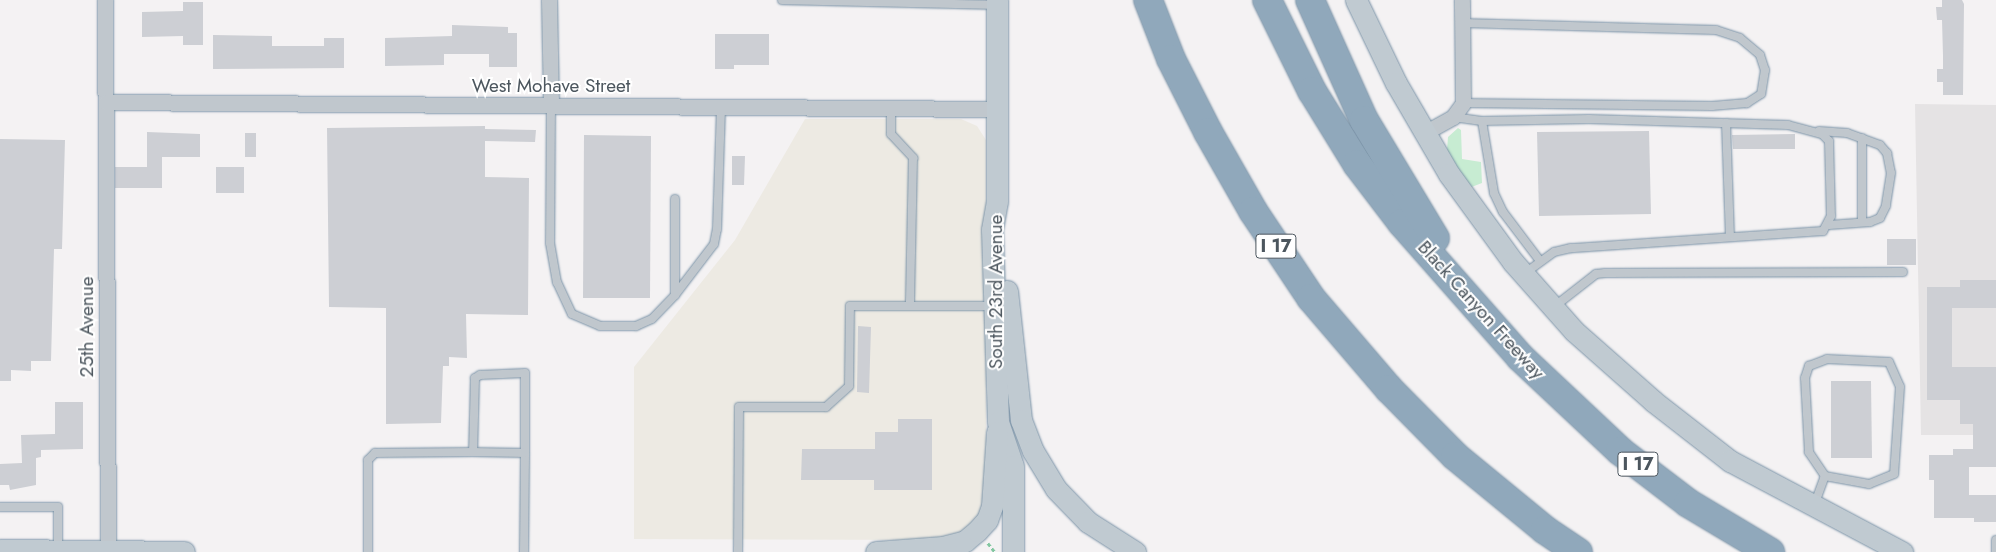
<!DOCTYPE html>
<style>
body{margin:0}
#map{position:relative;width:1996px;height:552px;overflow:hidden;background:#f4f2f3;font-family:Jost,sans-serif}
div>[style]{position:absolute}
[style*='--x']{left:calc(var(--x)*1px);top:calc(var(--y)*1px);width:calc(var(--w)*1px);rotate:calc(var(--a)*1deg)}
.commercial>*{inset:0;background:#edeae3}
.education>*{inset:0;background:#e5e3e4}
.green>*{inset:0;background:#c7ecd2}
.building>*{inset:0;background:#cdcfd4}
.path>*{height:2.5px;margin-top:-1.25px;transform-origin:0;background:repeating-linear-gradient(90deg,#82c6a0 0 4px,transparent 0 6.5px)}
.roads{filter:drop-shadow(0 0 1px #7b93a7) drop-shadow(0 0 1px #7b93a7)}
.lane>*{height:8px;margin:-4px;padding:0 4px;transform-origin:4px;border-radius:4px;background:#c0c7cd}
.street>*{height:15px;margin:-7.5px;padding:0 7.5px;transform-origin:7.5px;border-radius:7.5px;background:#c0c7cd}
.secondary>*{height:21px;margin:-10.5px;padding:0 10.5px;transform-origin:10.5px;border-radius:10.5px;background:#c0cad1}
.highway>*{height:28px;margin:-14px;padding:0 14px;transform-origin:14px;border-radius:14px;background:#90a8bb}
span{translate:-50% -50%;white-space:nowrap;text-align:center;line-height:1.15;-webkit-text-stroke:4px #fff;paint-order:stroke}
.shield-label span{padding:1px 4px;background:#fff;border:1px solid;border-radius:4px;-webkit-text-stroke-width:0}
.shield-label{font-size:18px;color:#4c565e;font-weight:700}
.street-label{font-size:19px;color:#4c565e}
</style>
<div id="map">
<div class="commercial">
<i style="clip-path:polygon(805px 119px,961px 119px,977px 126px,986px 140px,986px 498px,979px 516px,967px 531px,948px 540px,634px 539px,634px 367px,735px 240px)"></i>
</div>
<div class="education">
<i style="clip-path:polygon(1915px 104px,1996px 105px,1996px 435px,1921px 435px)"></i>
</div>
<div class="green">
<i style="clip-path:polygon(1458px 128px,1461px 130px,1462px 159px,1481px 162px,1482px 183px,1469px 188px,1447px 150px,1448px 137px)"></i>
</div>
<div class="building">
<i style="clip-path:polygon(1942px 0,1962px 0,1964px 4px,1963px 95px,1943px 95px,1943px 82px,1937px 82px,1937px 69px,1943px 69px,1943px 56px,1942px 20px,1937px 20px,1936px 7px,1942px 7px)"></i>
<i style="clip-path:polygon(183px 2px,203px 2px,203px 45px,183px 45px,183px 36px,142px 37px,142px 12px,183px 11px)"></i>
<i style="clip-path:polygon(452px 25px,508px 27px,508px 33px,517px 33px,517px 67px,489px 67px,489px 54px,444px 54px,444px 65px,385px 66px,385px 38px,452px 36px)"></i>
<i style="clip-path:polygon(715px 34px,769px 34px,769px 65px,734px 65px,734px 69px,715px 69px)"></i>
<i style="clip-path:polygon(213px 35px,272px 36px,272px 46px,324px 46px,324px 38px,344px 38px,344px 68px,213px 69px)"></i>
<i style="clip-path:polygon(485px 126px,485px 129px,536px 130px,535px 142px,485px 141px,485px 177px,529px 178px,528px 315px,466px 314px,467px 358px,449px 357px,449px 366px,443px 366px,441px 423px,386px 424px,386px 308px,329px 307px,327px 128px)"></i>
<i style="clip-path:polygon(1649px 131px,1651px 214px,1539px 216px,1537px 132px)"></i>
<i style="clip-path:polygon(147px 132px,200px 134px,200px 157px,162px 157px,162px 188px,115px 188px,115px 167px,147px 167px)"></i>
<i style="clip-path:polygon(245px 133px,256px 133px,256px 157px,245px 157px)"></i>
<i style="clip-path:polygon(1795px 134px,1795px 149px,1733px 149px,1732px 135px)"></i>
<i style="clip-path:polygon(584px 135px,651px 136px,650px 298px,583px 298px)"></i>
<i style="clip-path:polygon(0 139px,65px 140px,62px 249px,54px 249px,51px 361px,31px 361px,31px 371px,11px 370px,11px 381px,0 381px)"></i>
<i style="clip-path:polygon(732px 156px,745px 156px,744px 185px,732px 185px)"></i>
<i style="clip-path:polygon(216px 167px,244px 167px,244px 193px,216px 193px)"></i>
<i style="clip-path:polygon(1887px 239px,1916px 239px,1916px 265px,1887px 265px)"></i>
<i style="clip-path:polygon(1960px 280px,1996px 280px,1996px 308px,1952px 308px,1952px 367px,1996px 367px,1996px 467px,1969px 467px,1969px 495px,1996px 495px,1996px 522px,1974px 522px,1974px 518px,1934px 518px,1934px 480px,1929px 480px,1929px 455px,1953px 455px,1953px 449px,1973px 449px,1973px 424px,1960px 424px,1960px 400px,1927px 400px,1927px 287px,1960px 287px)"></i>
<i style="clip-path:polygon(858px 326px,871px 327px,869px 393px,857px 392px)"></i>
<i style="clip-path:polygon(1831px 381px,1871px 381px,1872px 458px,1831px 458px)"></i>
<i style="clip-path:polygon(55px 402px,83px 402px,83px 449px,41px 450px,41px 457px,36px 458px,36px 485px,10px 490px,9px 485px,0 485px,0 464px,22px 463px,21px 435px,55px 434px)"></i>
<i style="clip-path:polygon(898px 419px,932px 419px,932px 490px,874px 490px,874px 480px,801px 480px,802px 449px,875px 449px,875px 432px,898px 432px)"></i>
</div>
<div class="path">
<i style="--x:988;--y:543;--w:11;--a:52"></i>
</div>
<div class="roads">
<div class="lane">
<i style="--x:782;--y:0;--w:213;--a:1.3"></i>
<i style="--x:1462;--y:23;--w:254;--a:1.6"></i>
<i style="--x:1716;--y:30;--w:25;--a:18"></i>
<i style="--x:1740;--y:38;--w:26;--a:40"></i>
<i style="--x:1760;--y:55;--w:16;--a:72"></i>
<i style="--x:1765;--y:70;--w:24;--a:99"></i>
<i style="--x:1761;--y:94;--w:17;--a:147"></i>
<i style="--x:1747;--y:103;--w:35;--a:175"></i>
<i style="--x:1712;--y:106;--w:249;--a:-179.3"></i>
<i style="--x:551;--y:106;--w:137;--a:90.4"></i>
<i style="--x:550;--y:243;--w:40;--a:80"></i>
<i style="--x:557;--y:282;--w:35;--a:65"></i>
<i style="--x:572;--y:314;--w:30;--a:23"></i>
<i style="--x:600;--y:326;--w:36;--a:0"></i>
<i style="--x:636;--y:326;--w:17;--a:-24"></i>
<i style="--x:652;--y:319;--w:33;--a:-46"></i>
<i style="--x:675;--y:295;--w:64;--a:-52.6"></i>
<i style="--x:714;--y:244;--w:15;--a:-79"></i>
<i style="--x:717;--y:229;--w:122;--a:-88.1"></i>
<i style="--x:891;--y:108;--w:26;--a:90"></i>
<i style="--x:891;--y:134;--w:33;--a:47"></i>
<i style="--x:913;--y:158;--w:148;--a:91.2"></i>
<i style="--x:1453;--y:117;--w:29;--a:8"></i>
<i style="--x:1482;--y:121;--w:107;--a:-1.1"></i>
<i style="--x:1589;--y:119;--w:199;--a:1.7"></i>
<i style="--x:1788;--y:125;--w:35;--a:15"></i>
<i style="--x:1822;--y:134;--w:10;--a:45"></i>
<i style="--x:1829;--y:141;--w:75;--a:88.5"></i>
<i style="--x:1831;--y:216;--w:17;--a:118"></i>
<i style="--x:1823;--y:231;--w:253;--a:176.1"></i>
<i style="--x:1571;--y:248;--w:17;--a:167"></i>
<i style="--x:1554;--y:252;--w:36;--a:144"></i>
<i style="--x:1482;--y:121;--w:73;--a:80.5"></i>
<i style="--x:1494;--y:193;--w:21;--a:65"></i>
<i style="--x:1503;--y:212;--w:61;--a:52.9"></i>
<i style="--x:1726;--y:123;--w:113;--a:88"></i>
<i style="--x:1819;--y:131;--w:28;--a:4"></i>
<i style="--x:1847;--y:133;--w:35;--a:20"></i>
<i style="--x:1880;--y:145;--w:11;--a:49"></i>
<i style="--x:1887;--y:153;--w:20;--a:79"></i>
<i style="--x:1891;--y:173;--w:33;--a:99"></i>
<i style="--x:1886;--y:206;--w:13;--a:117"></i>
<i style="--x:1880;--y:218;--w:11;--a:158"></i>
<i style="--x:1870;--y:222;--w:41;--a:175.8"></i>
<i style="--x:675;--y:199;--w:96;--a:90"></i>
<i style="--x:1862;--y:222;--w:84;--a:-90"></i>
<i style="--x:1555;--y:306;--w:52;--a:-38"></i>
<i style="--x:1596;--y:274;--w:9;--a:-6"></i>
<i style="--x:1605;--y:273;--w:298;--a:-0.2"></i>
<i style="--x:1815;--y:503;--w:29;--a:-70"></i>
<i style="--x:1825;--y:476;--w:29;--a:-124"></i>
<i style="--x:1809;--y:452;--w:74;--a:-93.1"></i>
<i style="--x:1805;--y:378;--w:13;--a:-72"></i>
<i style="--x:1809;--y:366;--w:19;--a:-21"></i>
<i style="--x:1827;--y:359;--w:62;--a:2.8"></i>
<i style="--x:1889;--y:362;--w:27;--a:66"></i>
<i style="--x:1900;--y:387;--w:87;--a:93.9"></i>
<i style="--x:1894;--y:474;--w:27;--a:158"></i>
<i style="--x:1869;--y:484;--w:45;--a:-169.7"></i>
<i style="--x:0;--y:507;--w:58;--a:0"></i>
<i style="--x:58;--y:507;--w:43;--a:90"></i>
<i style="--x:368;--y:552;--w:92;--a:-90"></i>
<i style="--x:368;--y:460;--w:10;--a:-45"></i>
<i style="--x:375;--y:453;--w:98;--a:-0.6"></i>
<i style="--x:524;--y:552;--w:99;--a:-89.4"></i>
<i style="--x:525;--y:453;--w:80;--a:-90"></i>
<i style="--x:525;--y:373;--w:45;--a:177.5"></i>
<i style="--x:480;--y:375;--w:6;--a:149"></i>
<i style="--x:475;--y:378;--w:74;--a:91.5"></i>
<i style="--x:473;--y:452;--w:52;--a:1.1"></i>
<i style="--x:738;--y:552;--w:145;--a:-89.6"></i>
<i style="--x:739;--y:407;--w:87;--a:0"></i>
<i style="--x:826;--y:407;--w:31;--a:-42"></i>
<i style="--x:849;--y:386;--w:80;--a:-89.3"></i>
<i style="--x:850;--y:306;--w:142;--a:0"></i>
<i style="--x:1996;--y:552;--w:12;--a:-90"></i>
</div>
<div class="street">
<i style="--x:105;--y:0;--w:551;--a:89.69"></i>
<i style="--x:549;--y:0;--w:106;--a:88.9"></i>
<i style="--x:106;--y:102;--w:890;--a:0.45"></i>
<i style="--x:1426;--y:132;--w:31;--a:-29"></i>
<i style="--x:1453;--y:117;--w:17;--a:-54"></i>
<i style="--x:1463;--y:103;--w:103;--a:-90.6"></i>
</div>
<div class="secondary">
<i style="--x:997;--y:0;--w:201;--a:90"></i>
<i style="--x:997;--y:201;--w:29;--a:100"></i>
<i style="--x:992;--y:230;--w:192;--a:88.2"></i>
<i style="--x:998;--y:422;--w:46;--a:71.2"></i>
<i style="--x:1013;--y:466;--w:86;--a:90"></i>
<i style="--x:1356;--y:0;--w:92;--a:64.3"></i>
<i style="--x:1396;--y:83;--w:105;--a:59.8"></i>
<i style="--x:1449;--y:174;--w:109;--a:54"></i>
<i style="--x:1513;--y:262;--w:92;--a:48.5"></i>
<i style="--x:1574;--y:331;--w:106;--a:41.5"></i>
<i style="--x:1653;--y:401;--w:98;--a:37.9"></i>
<i style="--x:1730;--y:461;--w:195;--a:27.9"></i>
<i style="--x:1007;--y:291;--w:130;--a:83.8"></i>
<i style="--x:1021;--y:420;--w:33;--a:69"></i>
<i style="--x:1033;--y:451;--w:44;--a:58.8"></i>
<i style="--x:1056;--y:489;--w:46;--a:45.9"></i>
<i style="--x:1088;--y:522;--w:56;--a:32.6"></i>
<i style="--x:0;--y:550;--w:184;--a:0.6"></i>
<i style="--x:876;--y:552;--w:67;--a:-4.3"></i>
<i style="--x:943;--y:547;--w:23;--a:-15"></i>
<i style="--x:965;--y:541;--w:16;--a:-40"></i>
<i style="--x:977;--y:531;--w:15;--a:-48"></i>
<i style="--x:987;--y:520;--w:15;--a:-70"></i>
<i style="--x:992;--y:506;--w:74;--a:-86.1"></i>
</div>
<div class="highway">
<i style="--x:1148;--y:0;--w:63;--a:68.7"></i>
<i style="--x:1171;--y:59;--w:82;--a:63.1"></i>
<i style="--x:1208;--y:132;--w:91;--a:60.3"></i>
<i style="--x:1253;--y:211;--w:105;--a:56.3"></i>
<i style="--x:1311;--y:298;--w:120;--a:49.4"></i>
<i style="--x:1389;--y:389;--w:94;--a:45.4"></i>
<i style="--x:1455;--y:456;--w:117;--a:39.4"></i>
<i style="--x:1545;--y:530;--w:40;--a:34"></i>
<i style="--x:1267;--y:0;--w:102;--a:63.7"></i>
<i style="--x:1312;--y:91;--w:86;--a:58.3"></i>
<i style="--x:1357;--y:164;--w:74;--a:52.7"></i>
<i style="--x:1402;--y:223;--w:179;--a:48.6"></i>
<i style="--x:1520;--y:357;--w:137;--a:43.2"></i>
<i style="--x:1620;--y:451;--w:86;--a:37.4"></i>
<i style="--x:1688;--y:503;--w:96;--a:30.9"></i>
<i style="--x:1310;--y:0;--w:132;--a:65.8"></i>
<i style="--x:1364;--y:120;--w:138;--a:59"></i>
</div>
</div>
<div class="shield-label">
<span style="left:1276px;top:246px">I 17</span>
<span style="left:1638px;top:464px">I 17</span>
</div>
<div class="street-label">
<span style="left:551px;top:86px">West Mohave Street</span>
<span style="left:996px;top:292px;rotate:-90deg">South 23rd Avenue</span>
<span style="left:1481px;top:310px;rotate:48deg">Black Canyon Freeway</span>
<span style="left:87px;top:327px;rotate:-90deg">25th Avenue</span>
</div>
</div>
